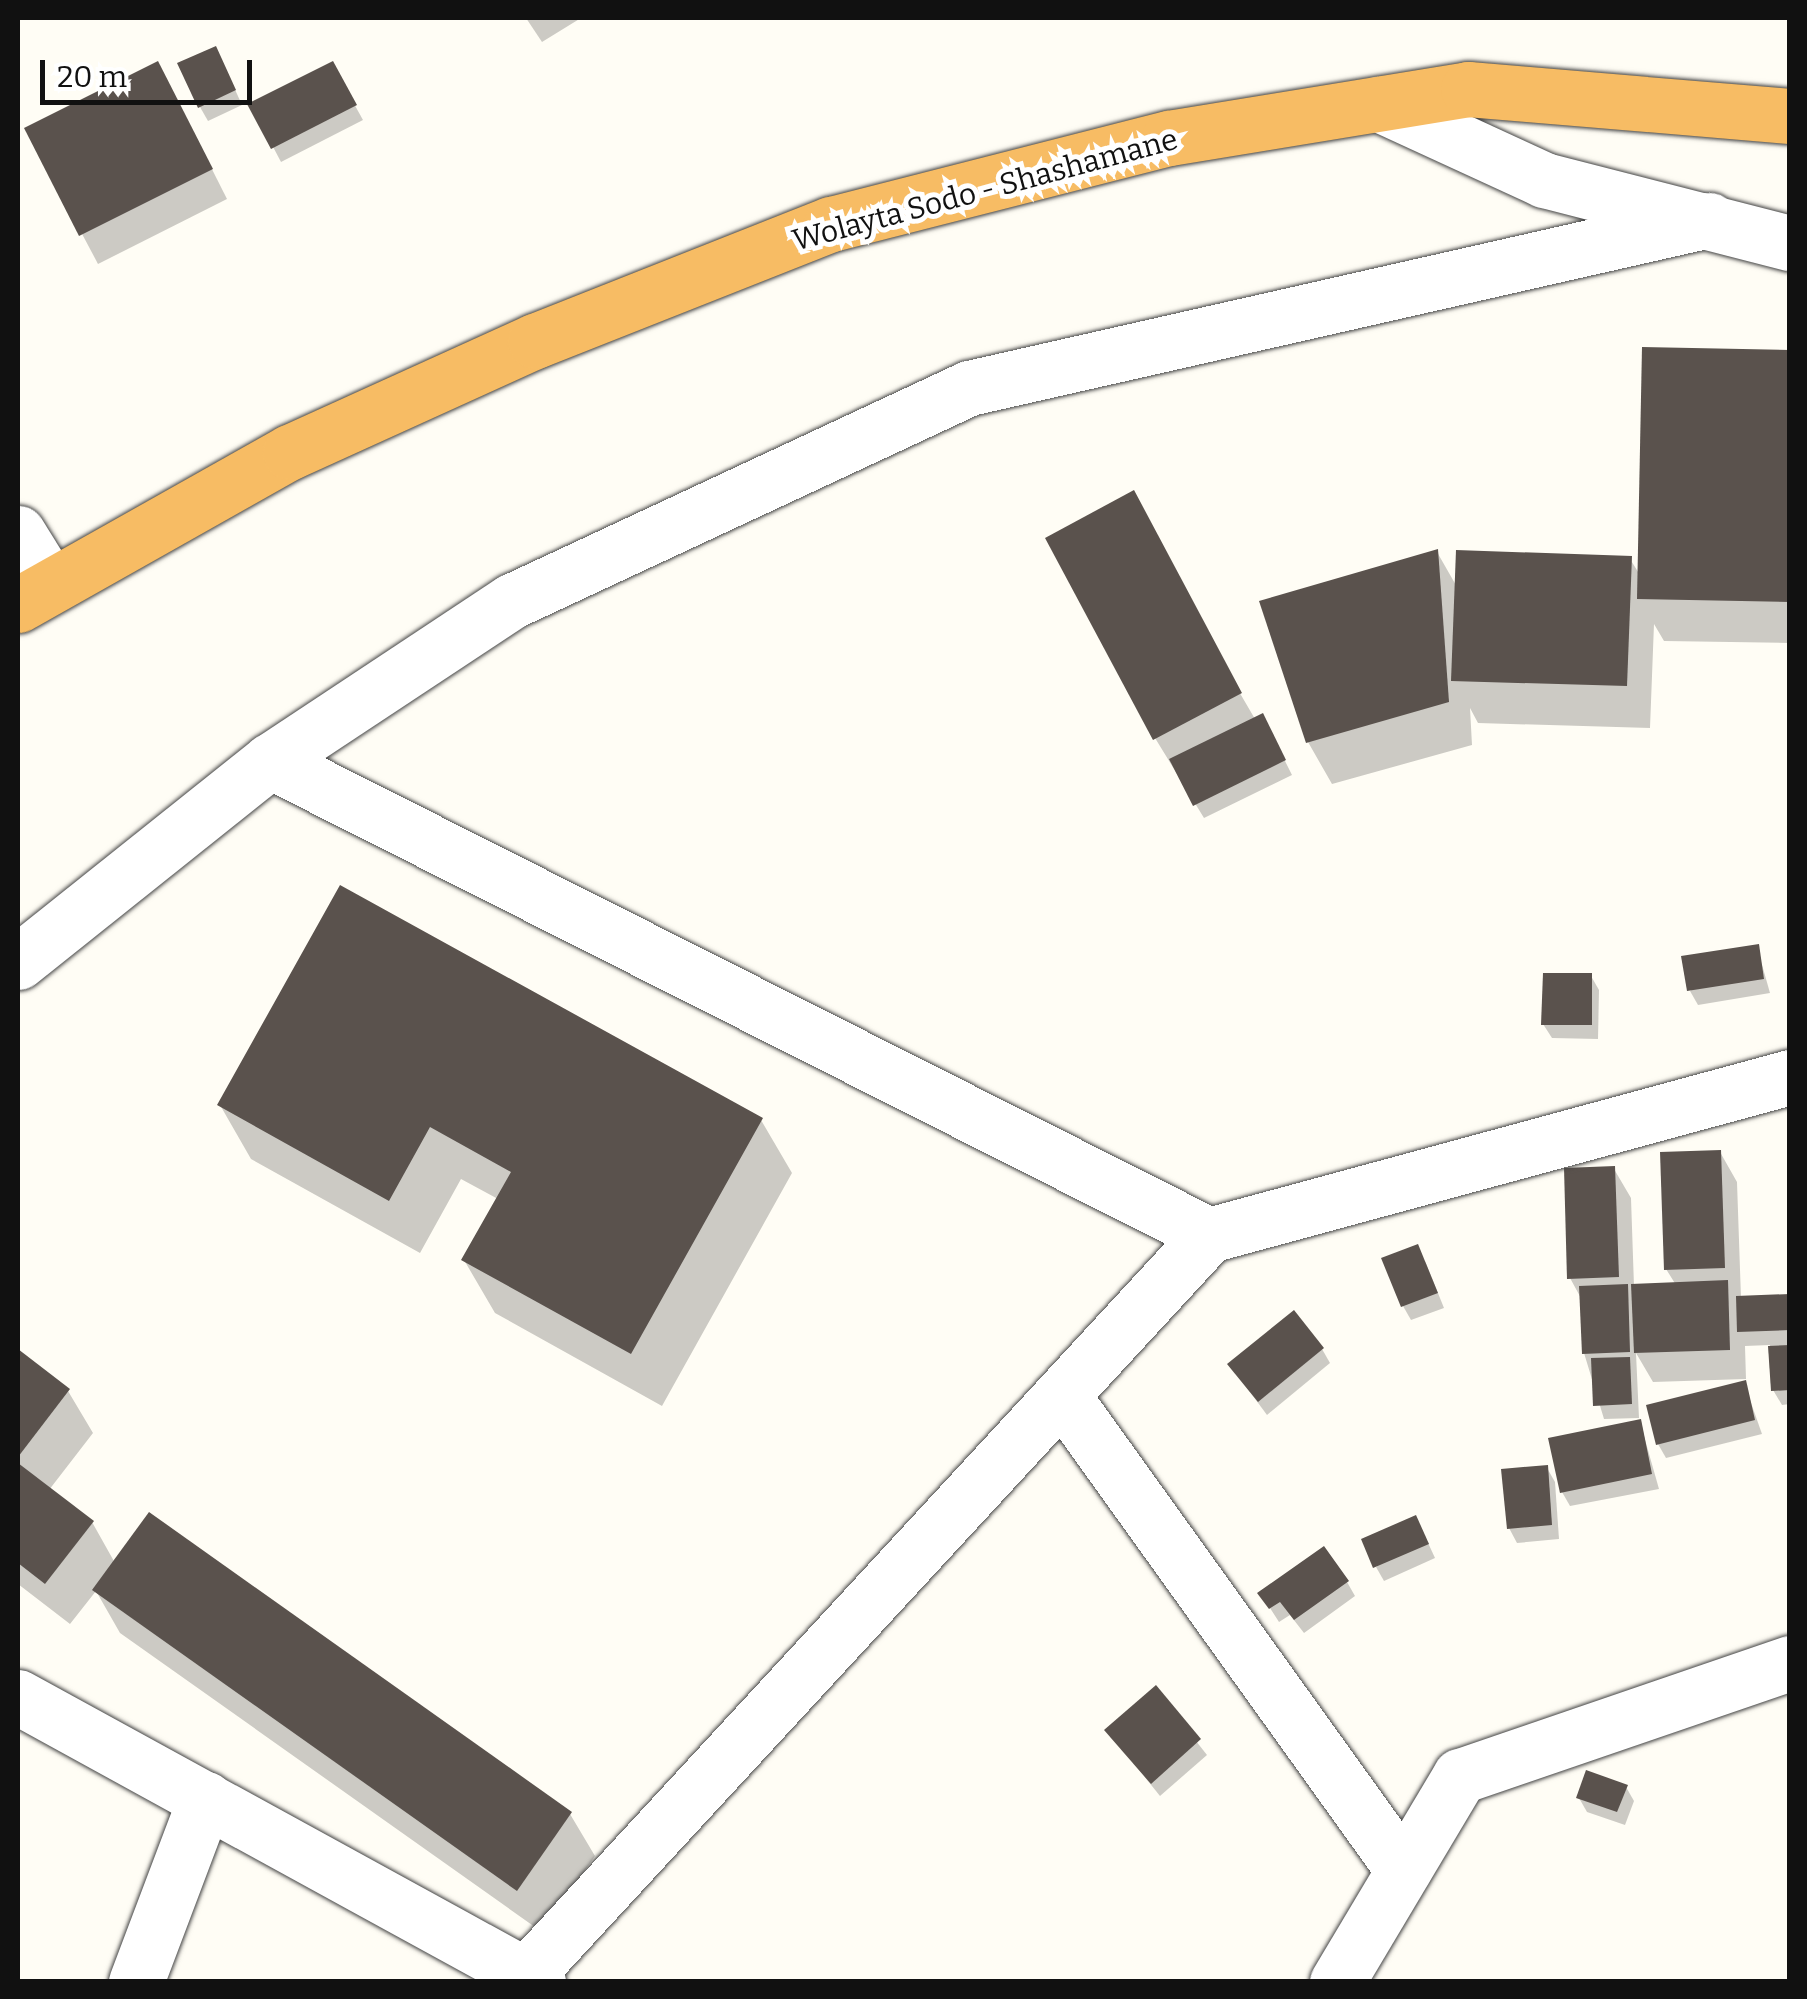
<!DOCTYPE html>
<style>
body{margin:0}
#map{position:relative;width:1807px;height:1999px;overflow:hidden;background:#fffdf5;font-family:Bitter,serif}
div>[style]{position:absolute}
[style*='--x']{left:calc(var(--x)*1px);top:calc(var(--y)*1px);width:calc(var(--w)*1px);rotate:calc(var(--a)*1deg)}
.shadow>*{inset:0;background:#0003}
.building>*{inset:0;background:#5a524d}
.roads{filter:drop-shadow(0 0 2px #444) drop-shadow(0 0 2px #444)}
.minor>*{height:55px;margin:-27.5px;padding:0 27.5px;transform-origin:27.5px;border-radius:27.5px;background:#fff}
.trunk>*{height:55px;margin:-27.5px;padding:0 27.5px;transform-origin:27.5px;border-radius:27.5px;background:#f7bc64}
span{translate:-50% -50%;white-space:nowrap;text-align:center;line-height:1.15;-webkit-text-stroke:10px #fff;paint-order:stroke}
.street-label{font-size:30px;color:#111}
.frame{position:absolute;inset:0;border:20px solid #111;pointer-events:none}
.scale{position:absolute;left:40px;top:60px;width:212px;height:45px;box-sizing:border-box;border:5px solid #111;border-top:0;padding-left:12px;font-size:30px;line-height:35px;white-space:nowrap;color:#111;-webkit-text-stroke:8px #fff;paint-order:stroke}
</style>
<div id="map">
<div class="shadow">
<i style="clip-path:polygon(526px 18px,581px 18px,542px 42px)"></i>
<i style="clip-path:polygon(223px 63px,242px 105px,208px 121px,200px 107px)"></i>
<i style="clip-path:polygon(332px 64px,363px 120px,281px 162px,251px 105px)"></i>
<i style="clip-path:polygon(174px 94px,227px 199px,98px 264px,27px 130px)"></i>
<i style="clip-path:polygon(1790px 353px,1790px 643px,1664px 641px,1654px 624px,1650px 728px,1478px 723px,1470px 708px,1472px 745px,1332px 784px,1308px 742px,1437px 552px,1457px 587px,1630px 559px,1640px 575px)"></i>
<i style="clip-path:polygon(1234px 683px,1255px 719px,1270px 731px,1292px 775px,1204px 818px,1155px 738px)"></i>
<i style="clip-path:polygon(1757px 947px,1770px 993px,1698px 1005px,1690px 991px)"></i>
<i style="clip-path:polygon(1591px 976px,1599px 990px,1598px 1039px,1552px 1038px,1543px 1024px)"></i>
<i style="clip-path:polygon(220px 1105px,761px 1120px,792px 1173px,662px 1406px,495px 1313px,464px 1260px,498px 1199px,461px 1179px,420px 1253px,251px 1159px)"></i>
<i style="clip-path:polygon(1720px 1152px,1737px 1182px,1741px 1298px,1790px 1296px,1790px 1404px,1782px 1405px,1773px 1390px,1770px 1345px,1745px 1346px,1746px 1379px,1653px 1382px,1636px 1353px,1639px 1418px,1604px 1419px,1584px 1353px,1582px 1300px,1570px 1278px,1614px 1169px,1631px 1198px,1634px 1286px,1676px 1285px,1666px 1269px)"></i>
<i style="clip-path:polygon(1425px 1261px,1444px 1308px,1411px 1320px,1403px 1306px)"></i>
<i style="clip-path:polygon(1322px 1349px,1330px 1363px,1267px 1415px,1230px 1365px)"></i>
<i style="clip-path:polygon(18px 1352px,68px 1391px,93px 1433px,49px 1490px,92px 1522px,115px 1563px,570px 1814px,595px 1856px,542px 1932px,120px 1633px,96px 1591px,70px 1624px,18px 1584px)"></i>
<i style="clip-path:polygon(1744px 1383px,1762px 1434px,1666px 1458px,1658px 1444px)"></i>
<i style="clip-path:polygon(1640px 1422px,1659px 1489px,1570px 1506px,1562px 1492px)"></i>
<i style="clip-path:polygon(1547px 1468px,1555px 1482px,1559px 1539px,1517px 1543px,1509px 1528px)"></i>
<i style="clip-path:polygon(1423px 1532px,1435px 1558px,1384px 1581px,1376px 1567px)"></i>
<i style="clip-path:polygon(1347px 1582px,1355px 1596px,1304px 1633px,1290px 1615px,1279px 1622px,1261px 1594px)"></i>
<i style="clip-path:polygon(1155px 1689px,1207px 1755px,1160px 1796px,1107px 1730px)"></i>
<i style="clip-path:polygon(1626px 1787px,1634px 1801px,1625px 1825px,1587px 1812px,1579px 1798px)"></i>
</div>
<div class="building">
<i style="clip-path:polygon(216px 46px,236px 90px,198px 108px,177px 63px)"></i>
<i style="clip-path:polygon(158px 61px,213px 169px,79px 236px,24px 128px)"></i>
<i style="clip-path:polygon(333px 61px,357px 105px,271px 149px,247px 104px)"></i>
<i style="clip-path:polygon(1642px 347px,1790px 350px,1790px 602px,1637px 599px)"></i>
<i style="clip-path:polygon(1134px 490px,1242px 693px,1153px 740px,1045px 538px)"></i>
<i style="clip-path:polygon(1438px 549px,1449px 702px,1306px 743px,1259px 601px)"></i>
<i style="clip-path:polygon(1456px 550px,1632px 556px,1627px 686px,1451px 681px)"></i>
<i style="clip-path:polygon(1263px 713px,1286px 760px,1193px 806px,1169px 759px)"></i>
<i style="clip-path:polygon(340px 885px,763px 1118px,631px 1354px,461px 1260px,511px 1172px,430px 1127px,389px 1201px,217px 1105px)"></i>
<i style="clip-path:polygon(1759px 944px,1764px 979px,1687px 991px,1681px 956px)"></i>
<i style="clip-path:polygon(1543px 973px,1592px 973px,1592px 1025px,1541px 1025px)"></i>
<i style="clip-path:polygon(1721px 1150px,1725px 1268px,1664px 1270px,1660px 1152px)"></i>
<i style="clip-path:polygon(1615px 1166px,1619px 1277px,1567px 1279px,1564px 1168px)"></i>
<i style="clip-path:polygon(1418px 1244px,1438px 1293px,1401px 1307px,1381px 1258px)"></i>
<i style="clip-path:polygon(1728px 1280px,1730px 1350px,1634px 1353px,1631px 1284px)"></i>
<i style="clip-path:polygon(1628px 1284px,1630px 1352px,1582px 1354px,1579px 1286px)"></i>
<i style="clip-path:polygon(1790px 1294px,1790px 1330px,1737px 1332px,1736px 1296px)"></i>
<i style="clip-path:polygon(1294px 1310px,1324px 1348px,1258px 1402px,1227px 1364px)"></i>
<i style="clip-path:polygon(1790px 1345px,1790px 1390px,1771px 1391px,1768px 1346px)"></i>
<i style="clip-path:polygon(18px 1349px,70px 1389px,18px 1457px)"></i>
<i style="clip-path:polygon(1630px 1357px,1632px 1404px,1593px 1406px,1591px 1358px)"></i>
<i style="clip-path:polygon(1746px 1380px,1755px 1420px,1656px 1445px,1646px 1405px)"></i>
<i style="clip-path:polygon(1641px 1419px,1652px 1474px,1560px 1493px,1548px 1438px)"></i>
<i style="clip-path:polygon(18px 1463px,94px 1521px,45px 1584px,18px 1563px)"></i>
<i style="clip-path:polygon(1548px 1465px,1552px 1525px,1507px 1529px,1501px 1469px)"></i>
<i style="clip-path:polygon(149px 1512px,572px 1812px,517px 1891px,92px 1590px)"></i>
<i style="clip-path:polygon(1416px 1515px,1429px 1544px,1373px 1568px,1361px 1539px)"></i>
<i style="clip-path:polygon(1324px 1546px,1349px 1581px,1294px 1620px,1280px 1602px,1269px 1609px,1257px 1593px)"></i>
<i style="clip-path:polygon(1156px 1685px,1201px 1739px,1151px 1784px,1104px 1730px)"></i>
<i style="clip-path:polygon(1586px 1770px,1628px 1785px,1617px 1812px,1576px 1798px)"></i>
</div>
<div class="roads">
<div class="minor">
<i style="--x:1379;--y:104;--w:182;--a:24.7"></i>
<i style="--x:1544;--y:180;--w:254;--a:14.4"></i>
<i style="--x:18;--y:533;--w:59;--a:58.2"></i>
<i style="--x:270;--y:761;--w:1052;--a:26.78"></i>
<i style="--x:18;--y:962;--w:322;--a:-38.6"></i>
<i style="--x:270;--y:761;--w:290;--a:-33.5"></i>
<i style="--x:512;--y:601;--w:504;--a:-24.99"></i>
<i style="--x:969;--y:388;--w:759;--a:-12.79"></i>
<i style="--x:1062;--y:1395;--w:585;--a:54.33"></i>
<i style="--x:18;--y:1697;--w:593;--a:28.73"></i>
<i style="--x:526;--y:1975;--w:1007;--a:-47.29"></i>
<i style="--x:1209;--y:1235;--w:602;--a:-15.21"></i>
<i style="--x:136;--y:1982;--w:196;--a:-69.3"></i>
<i style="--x:1337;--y:1982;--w:240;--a:-59.2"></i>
<i style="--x:1460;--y:1776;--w:349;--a:-18.9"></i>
</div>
<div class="trunk">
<i style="--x:18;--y:605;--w:312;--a:-29.4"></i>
<i style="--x:290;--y:452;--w:269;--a:-24.4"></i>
<i style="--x:535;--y:341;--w:318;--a:-21.6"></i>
<i style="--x:831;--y:224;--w:349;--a:-14.3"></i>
<i style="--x:1169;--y:138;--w:303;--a:-9.3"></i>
<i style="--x:1468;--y:89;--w:323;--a:4.8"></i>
</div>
</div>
<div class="street-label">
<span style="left:985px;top:190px;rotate:-15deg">Wolayta Sodo - Shashamane</span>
</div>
<div class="frame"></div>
<div class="scale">20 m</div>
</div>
